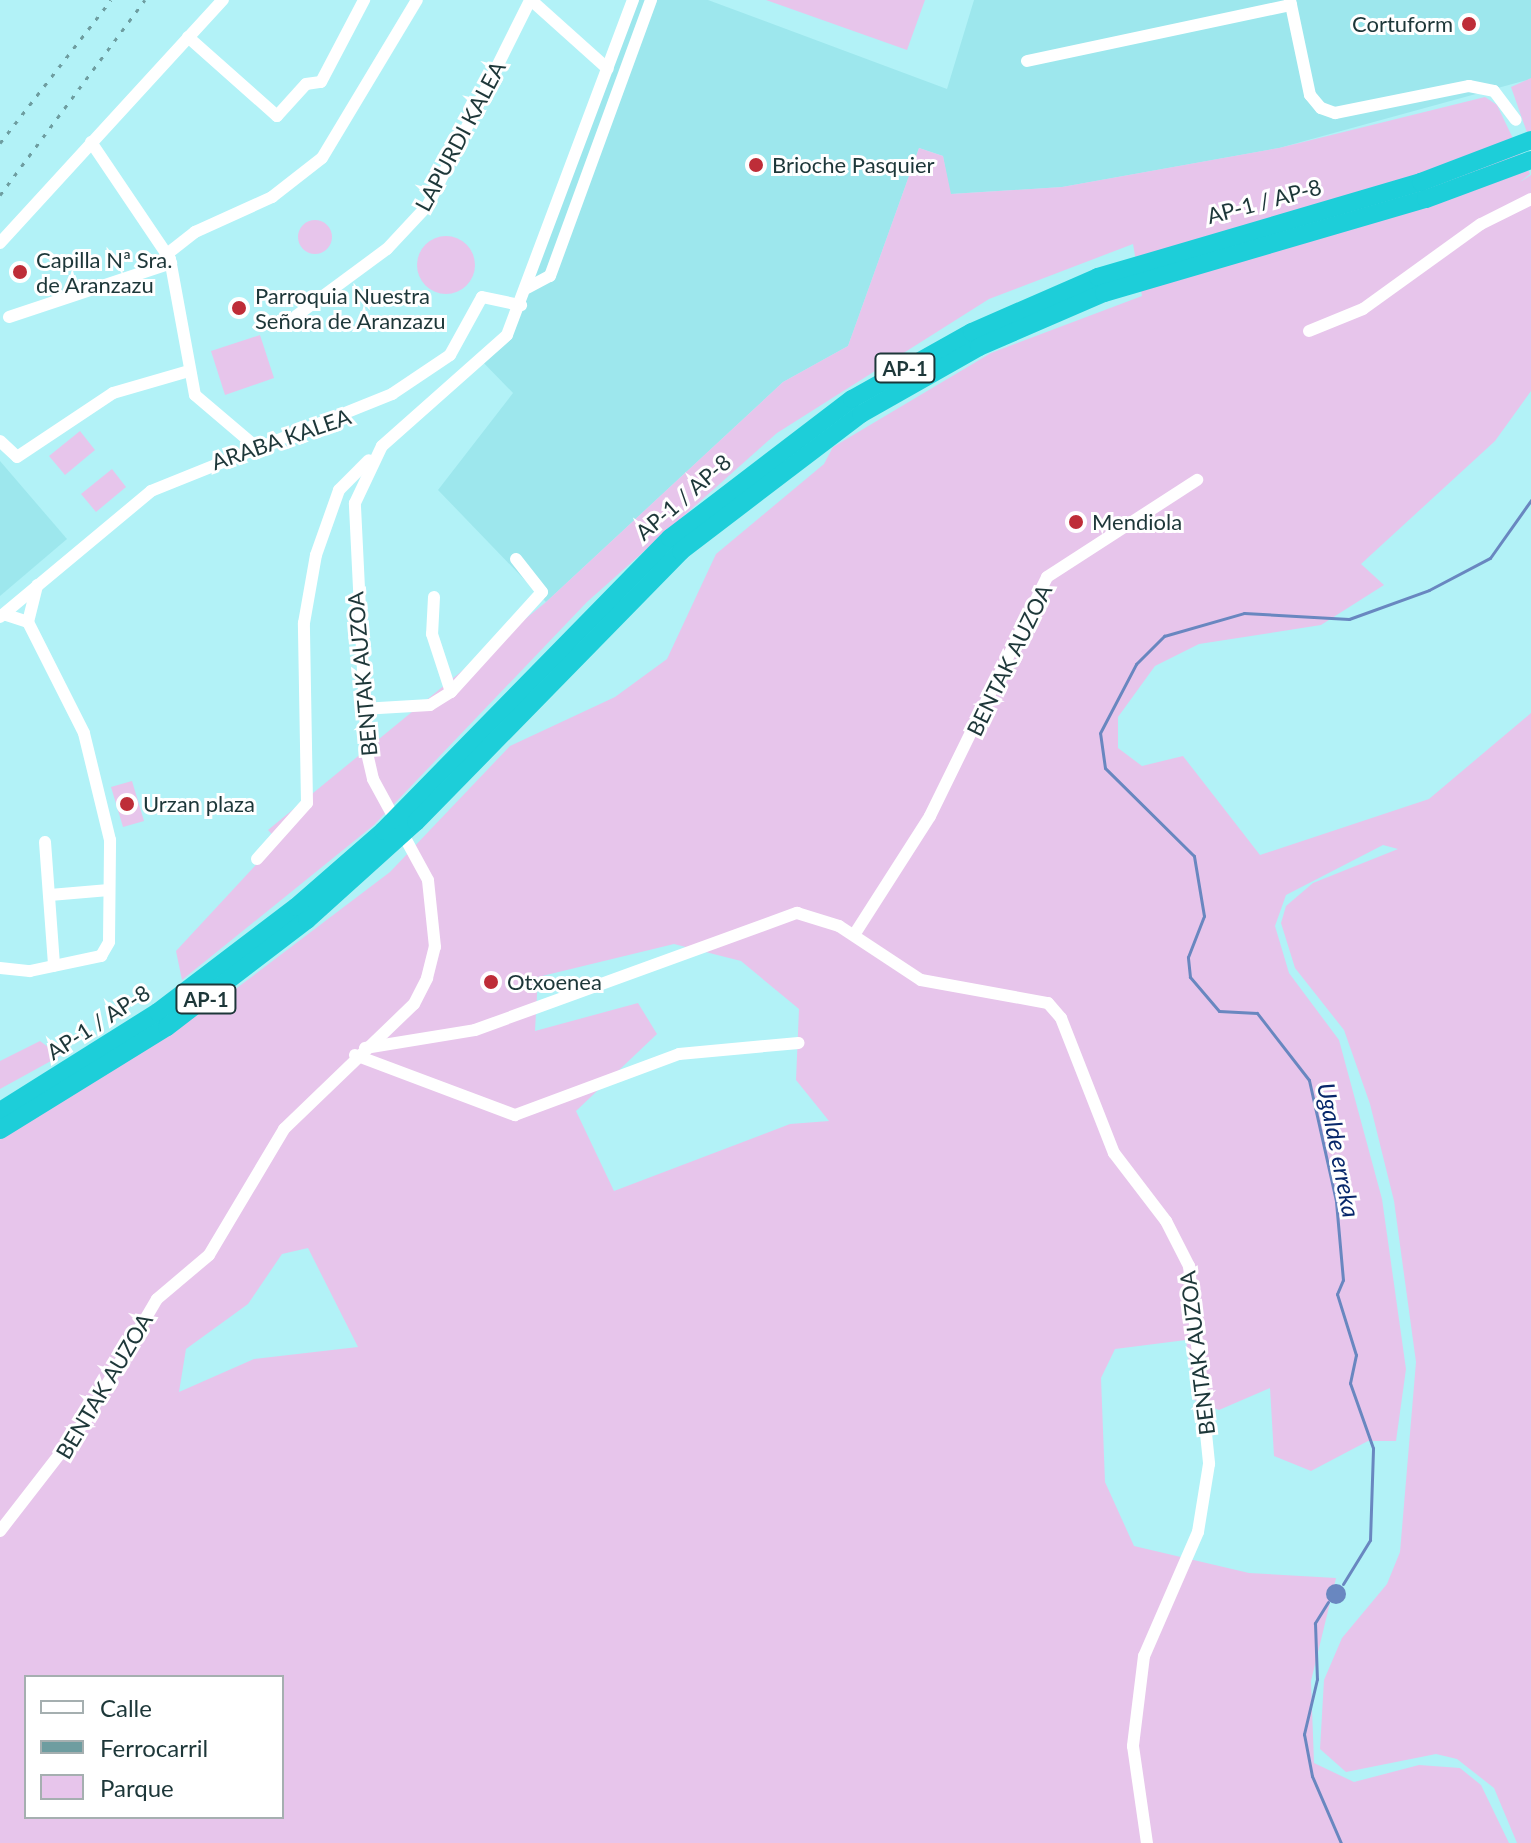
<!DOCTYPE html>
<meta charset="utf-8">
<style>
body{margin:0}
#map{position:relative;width:1531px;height:1843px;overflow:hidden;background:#b2f2f7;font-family:Lato,sans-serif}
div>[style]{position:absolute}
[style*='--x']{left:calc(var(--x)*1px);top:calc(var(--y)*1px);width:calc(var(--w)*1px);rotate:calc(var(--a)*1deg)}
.built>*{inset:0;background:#9de7ed}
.green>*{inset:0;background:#e7c5eb}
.round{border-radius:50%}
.water>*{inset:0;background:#6987c0}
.stream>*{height:3px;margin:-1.5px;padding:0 1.5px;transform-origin:1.5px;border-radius:1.5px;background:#6987c0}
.minor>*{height:12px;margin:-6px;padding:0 6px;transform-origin:6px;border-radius:6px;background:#fff}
.highway>*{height:18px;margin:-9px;padding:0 9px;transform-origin:9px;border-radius:9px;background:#1dced9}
.rail>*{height:3px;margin-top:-1.5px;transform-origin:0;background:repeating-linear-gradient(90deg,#6e9da0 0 4px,transparent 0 12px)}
.dots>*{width:22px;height:22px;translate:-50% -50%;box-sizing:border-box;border:4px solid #fff;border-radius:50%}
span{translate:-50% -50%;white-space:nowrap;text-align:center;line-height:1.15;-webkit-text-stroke:6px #fff;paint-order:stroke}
.shield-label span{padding:2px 6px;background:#fff;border:2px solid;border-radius:6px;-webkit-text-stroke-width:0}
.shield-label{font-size:20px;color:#1d3739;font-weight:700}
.poi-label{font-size:22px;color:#1d3739}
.right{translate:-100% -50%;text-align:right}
.left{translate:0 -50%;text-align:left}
.street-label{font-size:22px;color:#1d3739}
.water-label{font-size:24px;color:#07276a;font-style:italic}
.legend{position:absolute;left:24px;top:1675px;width:260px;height:144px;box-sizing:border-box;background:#fff;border:2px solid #a5afb0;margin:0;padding:10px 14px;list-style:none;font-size:24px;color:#1d3739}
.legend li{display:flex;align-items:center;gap:16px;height:40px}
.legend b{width:40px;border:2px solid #a5afb0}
</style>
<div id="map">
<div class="built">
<i style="clip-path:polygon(639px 0,708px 0,947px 89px,974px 0,1531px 0,1531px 79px,1279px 148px,1062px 187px,950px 194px,943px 156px,919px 148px,848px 346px,783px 382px,546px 602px,438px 490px,513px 393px,477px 356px,505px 330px)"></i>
<i style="clip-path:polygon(0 461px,67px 539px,0 596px)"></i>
</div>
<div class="green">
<i style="clip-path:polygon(766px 0,925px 0,907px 50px)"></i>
<i style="clip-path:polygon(1531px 78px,1531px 144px,1511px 87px)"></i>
<i style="clip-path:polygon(evenodd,1485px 97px,1497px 105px,1530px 174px,1520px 182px,1531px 175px,1531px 391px,1495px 441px,1361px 564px,1384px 585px,1321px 625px,1199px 644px,1155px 666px,1118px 717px,1118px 748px,1142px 766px,1183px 756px,1260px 855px,1429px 799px,1531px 713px,1531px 1843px,1517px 1843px,1494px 1788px,1457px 1759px,1436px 1754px,1346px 1772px,1320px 1749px,1324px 1680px,1342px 1638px,1387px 1584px,1400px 1552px,1416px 1362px,1394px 1201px,1370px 1104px,1344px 1030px,1295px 968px,1281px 923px,1286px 906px,1313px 883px,1398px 849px,1383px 845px,1286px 895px,1275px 926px,1289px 973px,1339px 1040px,1382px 1199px,1406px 1369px,1396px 1441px,1368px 1441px,1311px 1471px,1274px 1456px,1270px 1388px,1219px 1410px,1194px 1400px,1186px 1340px,1115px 1349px,1101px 1378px,1105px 1482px,1134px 1546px,1249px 1573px,1336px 1578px,1311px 1681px,1314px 1763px,1354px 1782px,1419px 1765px,1460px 1768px,1481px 1785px,1509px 1843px,0 1843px,0 1137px,217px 1003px,390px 872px,510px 746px,615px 697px,667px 659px,716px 554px,824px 464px,833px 447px,991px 353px,1142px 296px,1133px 244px,989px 299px,777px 433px,587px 602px,374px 825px,182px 980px,176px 951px,278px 841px,268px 830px,546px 602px,783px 382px,848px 346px,919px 148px,943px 156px,951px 194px,1062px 187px,1279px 148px,1485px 97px,674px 944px,741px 961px,799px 1009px,796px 1080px,829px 1121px,790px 1124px,614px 1191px,576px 1111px,657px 1034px,638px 1003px,535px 1031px,538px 977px,674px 944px,1485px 97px,308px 1248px,358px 1347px,254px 1359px,179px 1392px,186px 1349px,248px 1304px,282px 1254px,308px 1248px,1485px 97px,26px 1677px,282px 1677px,282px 1817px,26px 1817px,26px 1677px)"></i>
<i class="round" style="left:298px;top:220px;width:34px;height:34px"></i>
<i class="round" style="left:417px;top:236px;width:58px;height:58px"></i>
<i style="clip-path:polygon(260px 335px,274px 378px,225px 395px,211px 351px)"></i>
<i style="clip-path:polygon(80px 431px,95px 450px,65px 475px,49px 456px)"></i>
<i style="clip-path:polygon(112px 469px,126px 487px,96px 512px,81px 494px)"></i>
<i style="clip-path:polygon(132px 781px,144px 821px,123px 827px,111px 787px)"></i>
<i style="clip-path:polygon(40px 1041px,60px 1056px,0 1089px,0 1061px)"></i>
</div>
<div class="water">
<i class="round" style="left:1326px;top:1584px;width:20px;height:20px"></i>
</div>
<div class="stream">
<i style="--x:1343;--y:1584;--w:52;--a:-58.5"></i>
<i style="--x:1370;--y:1540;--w:92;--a:-88.1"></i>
<i style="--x:1373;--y:1448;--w:69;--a:-109.5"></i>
<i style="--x:1350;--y:1383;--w:29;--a:-78"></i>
<i style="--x:1356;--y:1355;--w:64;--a:-107.3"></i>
<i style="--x:1337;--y:1294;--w:15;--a:-67"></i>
<i style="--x:1343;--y:1280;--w:79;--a:-95.1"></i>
<i style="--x:1336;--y:1201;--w:124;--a:-102.6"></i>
<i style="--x:1309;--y:1080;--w:85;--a:-127.8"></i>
<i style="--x:1257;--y:1013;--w:38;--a:-177"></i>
<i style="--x:1219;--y:1011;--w:45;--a:-130.5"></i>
<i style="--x:1190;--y:977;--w:20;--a:-96"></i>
<i style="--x:1188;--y:957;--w:44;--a:-68.7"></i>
<i style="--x:1204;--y:916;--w:61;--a:-99.5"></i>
<i style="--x:1194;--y:856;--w:125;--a:-135.3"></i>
<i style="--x:1105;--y:768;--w:35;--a:-98"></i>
<i style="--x:1100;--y:733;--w:78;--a:-62.4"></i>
<i style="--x:1136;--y:664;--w:40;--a:-45"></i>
<i style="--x:1164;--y:636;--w:83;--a:-16"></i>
<i style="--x:1244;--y:613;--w:105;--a:3.3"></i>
<i style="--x:1349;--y:619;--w:85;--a:-19.9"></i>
<i style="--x:1429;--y:590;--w:69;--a:-27.7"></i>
<i style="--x:1490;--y:558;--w:71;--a:-54.7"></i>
<i style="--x:1328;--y:1602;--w:25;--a:122"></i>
<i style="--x:1315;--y:1623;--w:56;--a:88"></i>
<i style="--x:1317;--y:1679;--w:57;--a:103.3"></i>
<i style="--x:1304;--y:1734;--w:43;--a:79.2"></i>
<i style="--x:1312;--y:1776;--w:73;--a:66.6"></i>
</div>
<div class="minor">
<i style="--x:531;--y:0;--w:103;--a:41.9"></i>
<i style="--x:1290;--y:0;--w:97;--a:78.1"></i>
<i style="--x:1310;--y:95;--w:17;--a:50"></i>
<i style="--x:1321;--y:108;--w:15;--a:20"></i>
<i style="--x:1335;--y:113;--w:137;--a:-11.4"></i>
<i style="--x:1469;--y:86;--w:25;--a:11"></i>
<i style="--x:1494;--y:91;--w:36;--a:53"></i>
<i style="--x:188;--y:37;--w:119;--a:41.6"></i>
<i style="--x:277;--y:116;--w:43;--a:-47.8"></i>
<i style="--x:306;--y:84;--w:15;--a:-8"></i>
<i style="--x:321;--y:82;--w:93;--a:-62.3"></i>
<i style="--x:1027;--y:61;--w:270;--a:-12"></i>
<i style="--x:91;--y:142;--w:141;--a:56"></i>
<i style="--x:170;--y:259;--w:138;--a:79.6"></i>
<i style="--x:195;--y:395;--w:79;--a:40.4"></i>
<i style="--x:0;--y:243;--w:330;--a:-47.5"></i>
<i style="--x:167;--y:254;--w:36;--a:-38"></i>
<i style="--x:195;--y:232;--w:85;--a:-24.4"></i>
<i style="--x:272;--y:197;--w:63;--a:-38"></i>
<i style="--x:322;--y:158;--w:184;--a:-59"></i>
<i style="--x:527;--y:288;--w:26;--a:-28"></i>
<i style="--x:550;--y:276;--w:294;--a:-69.9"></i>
<i style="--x:296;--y:316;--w:113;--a:-36.4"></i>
<i style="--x:387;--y:249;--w:60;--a:-47"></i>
<i style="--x:428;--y:205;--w:229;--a:-63.5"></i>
<i style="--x:9;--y:317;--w:171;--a:-18.4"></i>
<i style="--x:1309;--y:331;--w:58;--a:-22.2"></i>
<i style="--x:1363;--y:309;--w:145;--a:-35.8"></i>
<i style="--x:1481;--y:224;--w:56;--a:-26.6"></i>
<i style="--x:0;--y:441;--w:23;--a:43"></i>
<i style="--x:17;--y:457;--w:115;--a:-33.7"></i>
<i style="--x:113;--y:393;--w:79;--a:-16.1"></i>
<i style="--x:434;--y:597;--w:37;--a:93"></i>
<i style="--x:432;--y:634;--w:61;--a:71.9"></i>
<i style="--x:0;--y:617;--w:197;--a:-39.8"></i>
<i style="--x:151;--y:491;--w:260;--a:-21.9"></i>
<i style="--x:392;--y:394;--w:70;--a:-33.9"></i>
<i style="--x:450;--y:355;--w:66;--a:-61.1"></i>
<i style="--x:482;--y:297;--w:40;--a:12"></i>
<i style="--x:28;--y:622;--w:38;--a:-76"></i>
<i style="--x:362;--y:709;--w:68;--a:-3.4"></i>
<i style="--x:430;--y:705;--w:25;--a:-32"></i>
<i style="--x:451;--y:692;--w:135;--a:-47.7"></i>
<i style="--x:542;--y:592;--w:42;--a:-128.2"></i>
<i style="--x:45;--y:842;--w:124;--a:85.8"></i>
<i style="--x:257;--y:859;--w:75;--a:-48.2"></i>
<i style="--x:307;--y:803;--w:180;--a:-91"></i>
<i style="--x:304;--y:623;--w:69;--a:-80"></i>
<i style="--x:316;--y:555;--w:69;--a:-70.5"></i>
<i style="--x:339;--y:490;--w:42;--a:-45"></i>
<i style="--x:50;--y:895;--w:59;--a:-4.8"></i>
<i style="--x:854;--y:935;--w:141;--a:-57.4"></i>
<i style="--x:930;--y:816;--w:266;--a:-63.9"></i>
<i style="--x:1047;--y:577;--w:179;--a:-32.9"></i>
<i style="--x:0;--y:968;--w:30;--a:6"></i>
<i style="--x:30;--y:971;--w:73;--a:-11.9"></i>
<i style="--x:101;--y:956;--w:16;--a:-60"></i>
<i style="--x:109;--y:942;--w:102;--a:-89.4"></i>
<i style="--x:110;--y:840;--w:110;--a:-103.7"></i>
<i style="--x:84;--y:733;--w:124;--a:-116.8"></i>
<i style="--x:28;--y:622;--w:25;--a:-162"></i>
<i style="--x:365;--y:1048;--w:111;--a:-9.3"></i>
<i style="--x:475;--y:1030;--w:343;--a:-20"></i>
<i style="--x:797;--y:913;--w:44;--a:17.2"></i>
<i style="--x:839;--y:926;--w:98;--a:33.4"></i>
<i style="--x:921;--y:980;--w:129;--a:10.3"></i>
<i style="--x:1048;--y:1003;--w:20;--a:49"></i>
<i style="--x:1061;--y:1018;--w:145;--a:68.6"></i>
<i style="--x:1114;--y:1153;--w:86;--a:52.6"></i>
<i style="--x:1166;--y:1221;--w:51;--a:62.9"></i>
<i style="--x:1189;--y:1266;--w:199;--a:84.2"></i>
<i style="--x:1209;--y:1464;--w:69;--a:99.2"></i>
<i style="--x:1198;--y:1532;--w:135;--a:113.5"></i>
<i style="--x:1144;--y:1656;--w:91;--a:97"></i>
<i style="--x:1133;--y:1746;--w:98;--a:81.8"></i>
<i style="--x:355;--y:1055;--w:171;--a:20.6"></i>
<i style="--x:515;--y:1115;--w:175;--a:-20.4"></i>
<i style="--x:679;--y:1054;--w:120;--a:-5.3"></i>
<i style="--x:0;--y:1531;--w:140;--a:-52.2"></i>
<i style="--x:86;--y:1420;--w:140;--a:-59.6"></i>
<i style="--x:157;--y:1299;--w:68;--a:-40.2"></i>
<i style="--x:209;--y:1255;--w:147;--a:-59.2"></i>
<i style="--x:284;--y:1129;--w:180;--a:-43.9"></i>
<i style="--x:414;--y:1004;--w:29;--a:-63"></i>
<i style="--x:427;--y:978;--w:32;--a:-76"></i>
<i style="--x:435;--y:947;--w:67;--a:-96"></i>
<i style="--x:428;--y:880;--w:115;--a:-118.6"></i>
<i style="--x:373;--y:779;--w:28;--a:-103"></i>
<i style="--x:367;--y:752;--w:249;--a:-92.8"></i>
<i style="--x:355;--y:503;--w:63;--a:-64.7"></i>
<i style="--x:382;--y:446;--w:167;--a:-41.6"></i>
<i style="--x:507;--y:335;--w:358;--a:-69.4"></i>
</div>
<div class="highway">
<i style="--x:0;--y:1111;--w:186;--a:-32.1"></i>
<i style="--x:158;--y:1012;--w:173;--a:-37.3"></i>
<i style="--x:296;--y:907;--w:116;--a:-41.1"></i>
<i style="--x:383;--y:831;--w:410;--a:-45.6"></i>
<i style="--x:670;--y:538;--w:229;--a:-37.4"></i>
<i style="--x:852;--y:399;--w:137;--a:-29.2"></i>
<i style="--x:972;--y:332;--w:137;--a:-23.6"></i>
<i style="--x:1098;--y:277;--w:337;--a:-16.4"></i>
<i style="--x:1421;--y:182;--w:118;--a:-20.9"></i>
<i style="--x:0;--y:1130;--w:196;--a:-31.7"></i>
<i style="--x:167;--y:1027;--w:176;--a:-37.4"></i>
<i style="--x:307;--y:920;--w:147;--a:-42"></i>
<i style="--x:416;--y:822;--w:379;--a:-45.6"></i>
<i style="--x:681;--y:551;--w:226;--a:-37.3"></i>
<i style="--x:861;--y:414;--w:136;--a:-29.6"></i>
<i style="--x:979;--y:347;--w:136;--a:-23.4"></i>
<i style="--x:1104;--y:293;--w:335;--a:-16.3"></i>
<i style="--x:1426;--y:199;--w:112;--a:-20.4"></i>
</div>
<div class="rail">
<i style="--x:0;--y:143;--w:181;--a:-52.2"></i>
<i style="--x:0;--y:195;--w:243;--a:-53.4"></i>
</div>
<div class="dots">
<i style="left:1469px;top:24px;background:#be2d38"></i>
<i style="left:756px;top:165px;background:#be2d38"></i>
<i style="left:20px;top:272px;background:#be2d38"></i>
<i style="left:239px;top:308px;background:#be2d38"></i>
<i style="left:1076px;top:522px;background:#be2d38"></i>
<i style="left:127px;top:804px;background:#be2d38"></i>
<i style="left:491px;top:982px;background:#be2d38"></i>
</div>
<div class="shield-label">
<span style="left:905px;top:368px">AP-1</span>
<span style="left:206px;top:999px">AP-1</span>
</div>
<div class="poi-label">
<span class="right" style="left:1453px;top:24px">Cortuform</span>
<span class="left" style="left:772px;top:165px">Brioche Pasquier</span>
<span class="left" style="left:36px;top:272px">Capilla Nª Sra.<br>de Aranzazu</span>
<span class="left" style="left:255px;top:308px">Parroquia Nuestra<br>Señora de Aranzazu</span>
<span class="left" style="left:1092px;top:522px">Mendiola</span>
<span class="left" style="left:143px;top:804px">Urzan plaza</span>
<span class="left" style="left:507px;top:982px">Otxoenea</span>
</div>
<div class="street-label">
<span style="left:460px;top:136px;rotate:-62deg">LAPURDI KALEA</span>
<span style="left:1264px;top:201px;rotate:-15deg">AP-1 / AP-8</span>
<span style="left:281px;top:439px;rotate:-19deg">ARABA KALEA</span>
<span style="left:683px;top:497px;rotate:-41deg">AP-1 / AP-8</span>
<span style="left:1009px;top:660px;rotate:-64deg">BENTAK AUZOA</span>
<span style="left:362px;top:674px;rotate:-95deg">BENTAK AUZOA</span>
<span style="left:98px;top:1022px;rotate:-33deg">AP-1 / AP-8</span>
<span style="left:1197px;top:1353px;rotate:-97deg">BENTAK AUZOA</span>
<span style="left:104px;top:1386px;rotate:-59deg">BENTAK AUZOA</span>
</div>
<div class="water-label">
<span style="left:1339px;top:1150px;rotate:79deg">Ugalde erreka</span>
</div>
<ul class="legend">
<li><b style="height:10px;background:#fff"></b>Calle</li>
<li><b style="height:10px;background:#6e9da0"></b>Ferrocarril</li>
<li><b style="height:22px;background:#e7c5eb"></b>Parque</li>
</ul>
</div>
